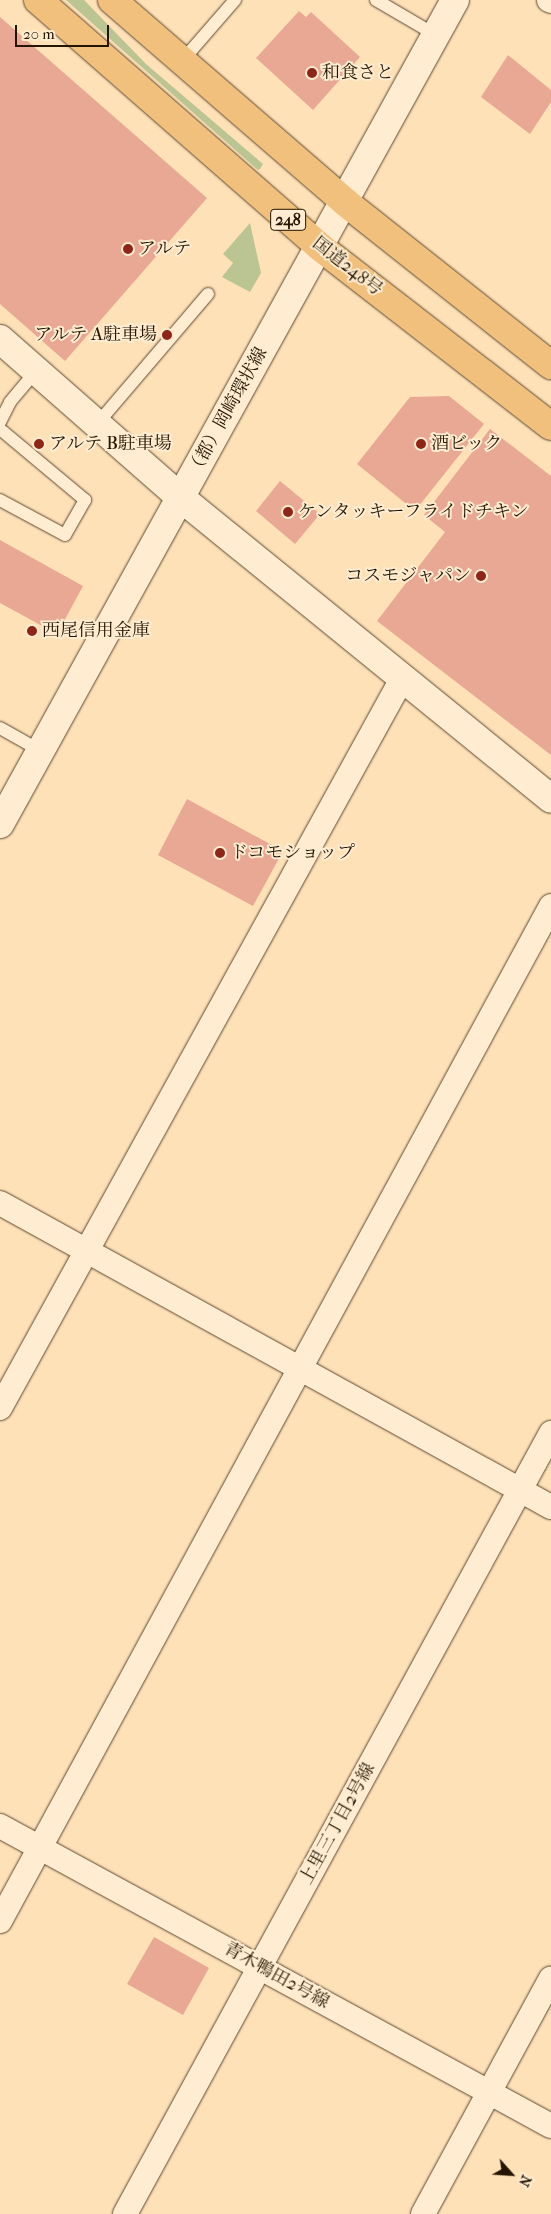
<!DOCTYPE html>
<meta charset="utf-8">
<style>
body{margin:0}
#map{position:relative;width:551px;height:2214px;overflow:hidden;background:#ffe1b8;font-family:"IM FELL French Canon","Noto Serif JP",serif}
div>[style]{position:absolute}
[style*='--x']{left:calc(var(--x)*1px);top:calc(var(--y)*1px);width:calc(var(--w)*1px);rotate:calc(var(--a)*1deg)}
.green>*{inset:0;background:#bbc493}
.building>*{inset:0;background:#e8a893}
.roads{filter:drop-shadow(0 0 1px #5c482e) drop-shadow(0 0 1px #5c482e)}
.service>*{height:12px;margin:-6px;padding:0 6px;transform-origin:6px;border-radius:6px;background:#ffecd1}
.minor>*{height:24px;margin:-12px;padding:0 12px;transform-origin:12px;border-radius:12px;background:#ffecd1}
.tertiary>*{height:28px;margin:-14px;padding:0 14px;transform-origin:14px;border-radius:14px;background:#ffecd1}
.trunk>*{height:28px;margin:-14px;padding:0 14px;transform-origin:14px;border-radius:14px;background:#f0c07c}
.dots>*{width:14px;height:14px;translate:-50% -50%;box-sizing:border-box;border:2px solid #ffecd1;border-radius:50%}
span{translate:-50% -50%;white-space:nowrap;text-align:center;line-height:1.15;-webkit-text-stroke:4px #ffecd1;paint-order:stroke}
.shield-label span{padding:1px 4px;background:#ffecd1;border:1px solid;border-radius:4px;-webkit-text-stroke-width:0}
.shield-label{font-size:16px;color:#251500;font-weight:700}
.poi-label{font-size:18px;color:#251500}
.left{translate:0 -50%;text-align:left}
.right{translate:-100% -50%;text-align:right}
.street-label{font-size:18px;color:#251500}
.north{position:absolute;left:486px;top:2149px;width:50px;height:50px;-webkit-text-stroke:4px #ffecd1;paint-order:stroke;rotate:116deg;font-size:14px;font-weight:700;line-height:20px;text-align:center;color:#251500}
.north::after{content:'';display:block;margin:auto;width:18px;height:22px;background:#251500;clip-path:polygon(50% 0,100% 100%,50% 72%,0 100%)}
.scale{position:absolute;left:15px;top:25px;width:94px;height:22px;box-sizing:border-box;border:2px solid #251500;border-top:0;padding-left:6px;font-size:15px;line-height:18px;white-space:nowrap;color:#251500;-webkit-text-stroke:4px #ffecd1;paint-order:stroke}
</style>
<div id="map">
<div class="green">
<i style="clip-path:polygon(66px 0,84px 0,146px 64px,263px 164px,260px 169px,258px 170px)"></i>
<i style="clip-path:polygon(250px 223px,261px 273px,250px 292px,222px 277px,233px 263px,223px 254px)"></i>
</div>
<div class="building">
<i style="clip-path:polygon(299px 11px,306px 17px,311px 12px,360px 57px,313px 110px,256px 58px)"></i>
<i style="clip-path:polygon(0 17px,207px 198px,65px 361px,0 304px)"></i>
<i style="clip-path:polygon(508px 55px,551px 90px,551px 102px,530px 134px,481px 97px)"></i>
<i style="clip-path:polygon(449px 396px,484px 424px,415px 511px,357px 464px,410px 397px)"></i>
<i style="clip-path:polygon(490px 429px,551px 476px,551px 755px,377px 621px,445px 532px,424px 515px)"></i>
<i style="clip-path:polygon(280px 481px,320px 514px,295px 544px,256px 511px)"></i>
<i style="clip-path:polygon(0 540px,83px 586px,57px 634px,0 603px)"></i>
<i style="clip-path:polygon(187px 799px,283px 851px,253px 906px,158px 855px)"></i>
<i style="clip-path:polygon(154px 1937px,209px 1968px,183px 2015px,127px 1984px)"></i>
</div>
<div class="roads">
<div class="service">
<i style="--x:376;--y:0;--w:69;--a:30.3"></i>
<i style="--x:182;--y:61;--w:81;--a:-49"></i>
<i style="--x:0;--y:422;--w:22;--a:-63"></i>
<i style="--x:10;--y:402;--w:40;--a:-50"></i>
<i style="--x:97;--y:424;--w:171;--a:-49.5"></i>
<i style="--x:0;--y:429;--w:111;--a:39.9"></i>
<i style="--x:85;--y:500;--w:40;--a:119.7"></i>
<i style="--x:65;--y:535;--w:74;--a:-151.7"></i>
<i style="--x:0;--y:728;--w:47;--a:29.3"></i>
</div>
<div class="minor">
<i style="--x:549;--y:0;--w:2;--a:27"></i>
<i style="--x:0;--y:1203;--w:629;--a:28.89"></i>
<i style="--x:0;--y:1408;--w:832;--a:-61.13"></i>
<i style="--x:0;--y:1826;--w:627;--a:28.57"></i>
<i style="--x:0;--y:1921;--w:1155;--a:-61.5"></i>
<i style="--x:125;--y:2214;--w:890;--a:-61.39"></i>
<i style="--x:423;--y:2214;--w:268;--a:-61.5"></i>
</div>
<div class="tertiary">
<i style="--x:0;--y:339;--w:241;--a:41.3"></i>
<i style="--x:181;--y:498;--w:477;--a:39.1"></i>
<i style="--x:0;--y:824;--w:941;--a:-61.09"></i>
</div>
<div class="trunk">
<i style="--x:38;--y:0;--w:375;--a:41.2"></i>
<i style="--x:320;--y:247;--w:292;--a:37.8"></i>
<i style="--x:112;--y:0;--w:308;--a:40.9"></i>
<i style="--x:345;--y:202;--w:263;--a:38.4"></i>
</div>
</div>
<div class="dots">
<i style="left:312px;top:73px;background:#8f2418"></i>
<i style="left:128px;top:249px;background:#8f2418"></i>
<i style="left:167px;top:335px;background:#8f2418"></i>
<i style="left:39px;top:444px;background:#8f2418"></i>
<i style="left:421px;top:444px;background:#8f2418"></i>
<i style="left:288px;top:512px;background:#8f2418"></i>
<i style="left:481px;top:576px;background:#8f2418"></i>
<i style="left:32px;top:631px;background:#8f2418"></i>
<i style="left:220px;top:853px;background:#8f2418"></i>
</div>
<div class="shield-label">
<span style="left:288px;top:220px">248</span>
</div>
<div class="poi-label">
<span class="left" style="left:322px;top:73px">和食さと</span>
<span class="left" style="left:138px;top:249px">アルテ</span>
<span class="right" style="left:157px;top:335px">アルテ A駐車場</span>
<span class="left" style="left:49px;top:444px">アルテ B駐車場</span>
<span class="left" style="left:431px;top:444px">酒ビック</span>
<span class="left" style="left:298px;top:512px">ケンタッキーフライドチキン</span>
<span class="right" style="left:471px;top:576px">コスモジャパン</span>
<span class="left" style="left:42px;top:631px">西尾信用金庫</span>
<span class="left" style="left:230px;top:853px">ドコモショップ</span>
</div>
<div class="street-label">
<span style="left:347px;top:267px;rotate:38deg">国道248号</span>
<span style="left:228px;top:412px;rotate:-61deg">（都）岡崎環状線</span>
<span style="left:338px;top:1824px;rotate:-61deg">上里三丁目2号線</span>
<span style="left:276px;top:1976px;rotate:29deg">青木鴨田2号線</span>
</div>
<div class="north">N</div>
<div class="scale">20 m</div>
</div>
